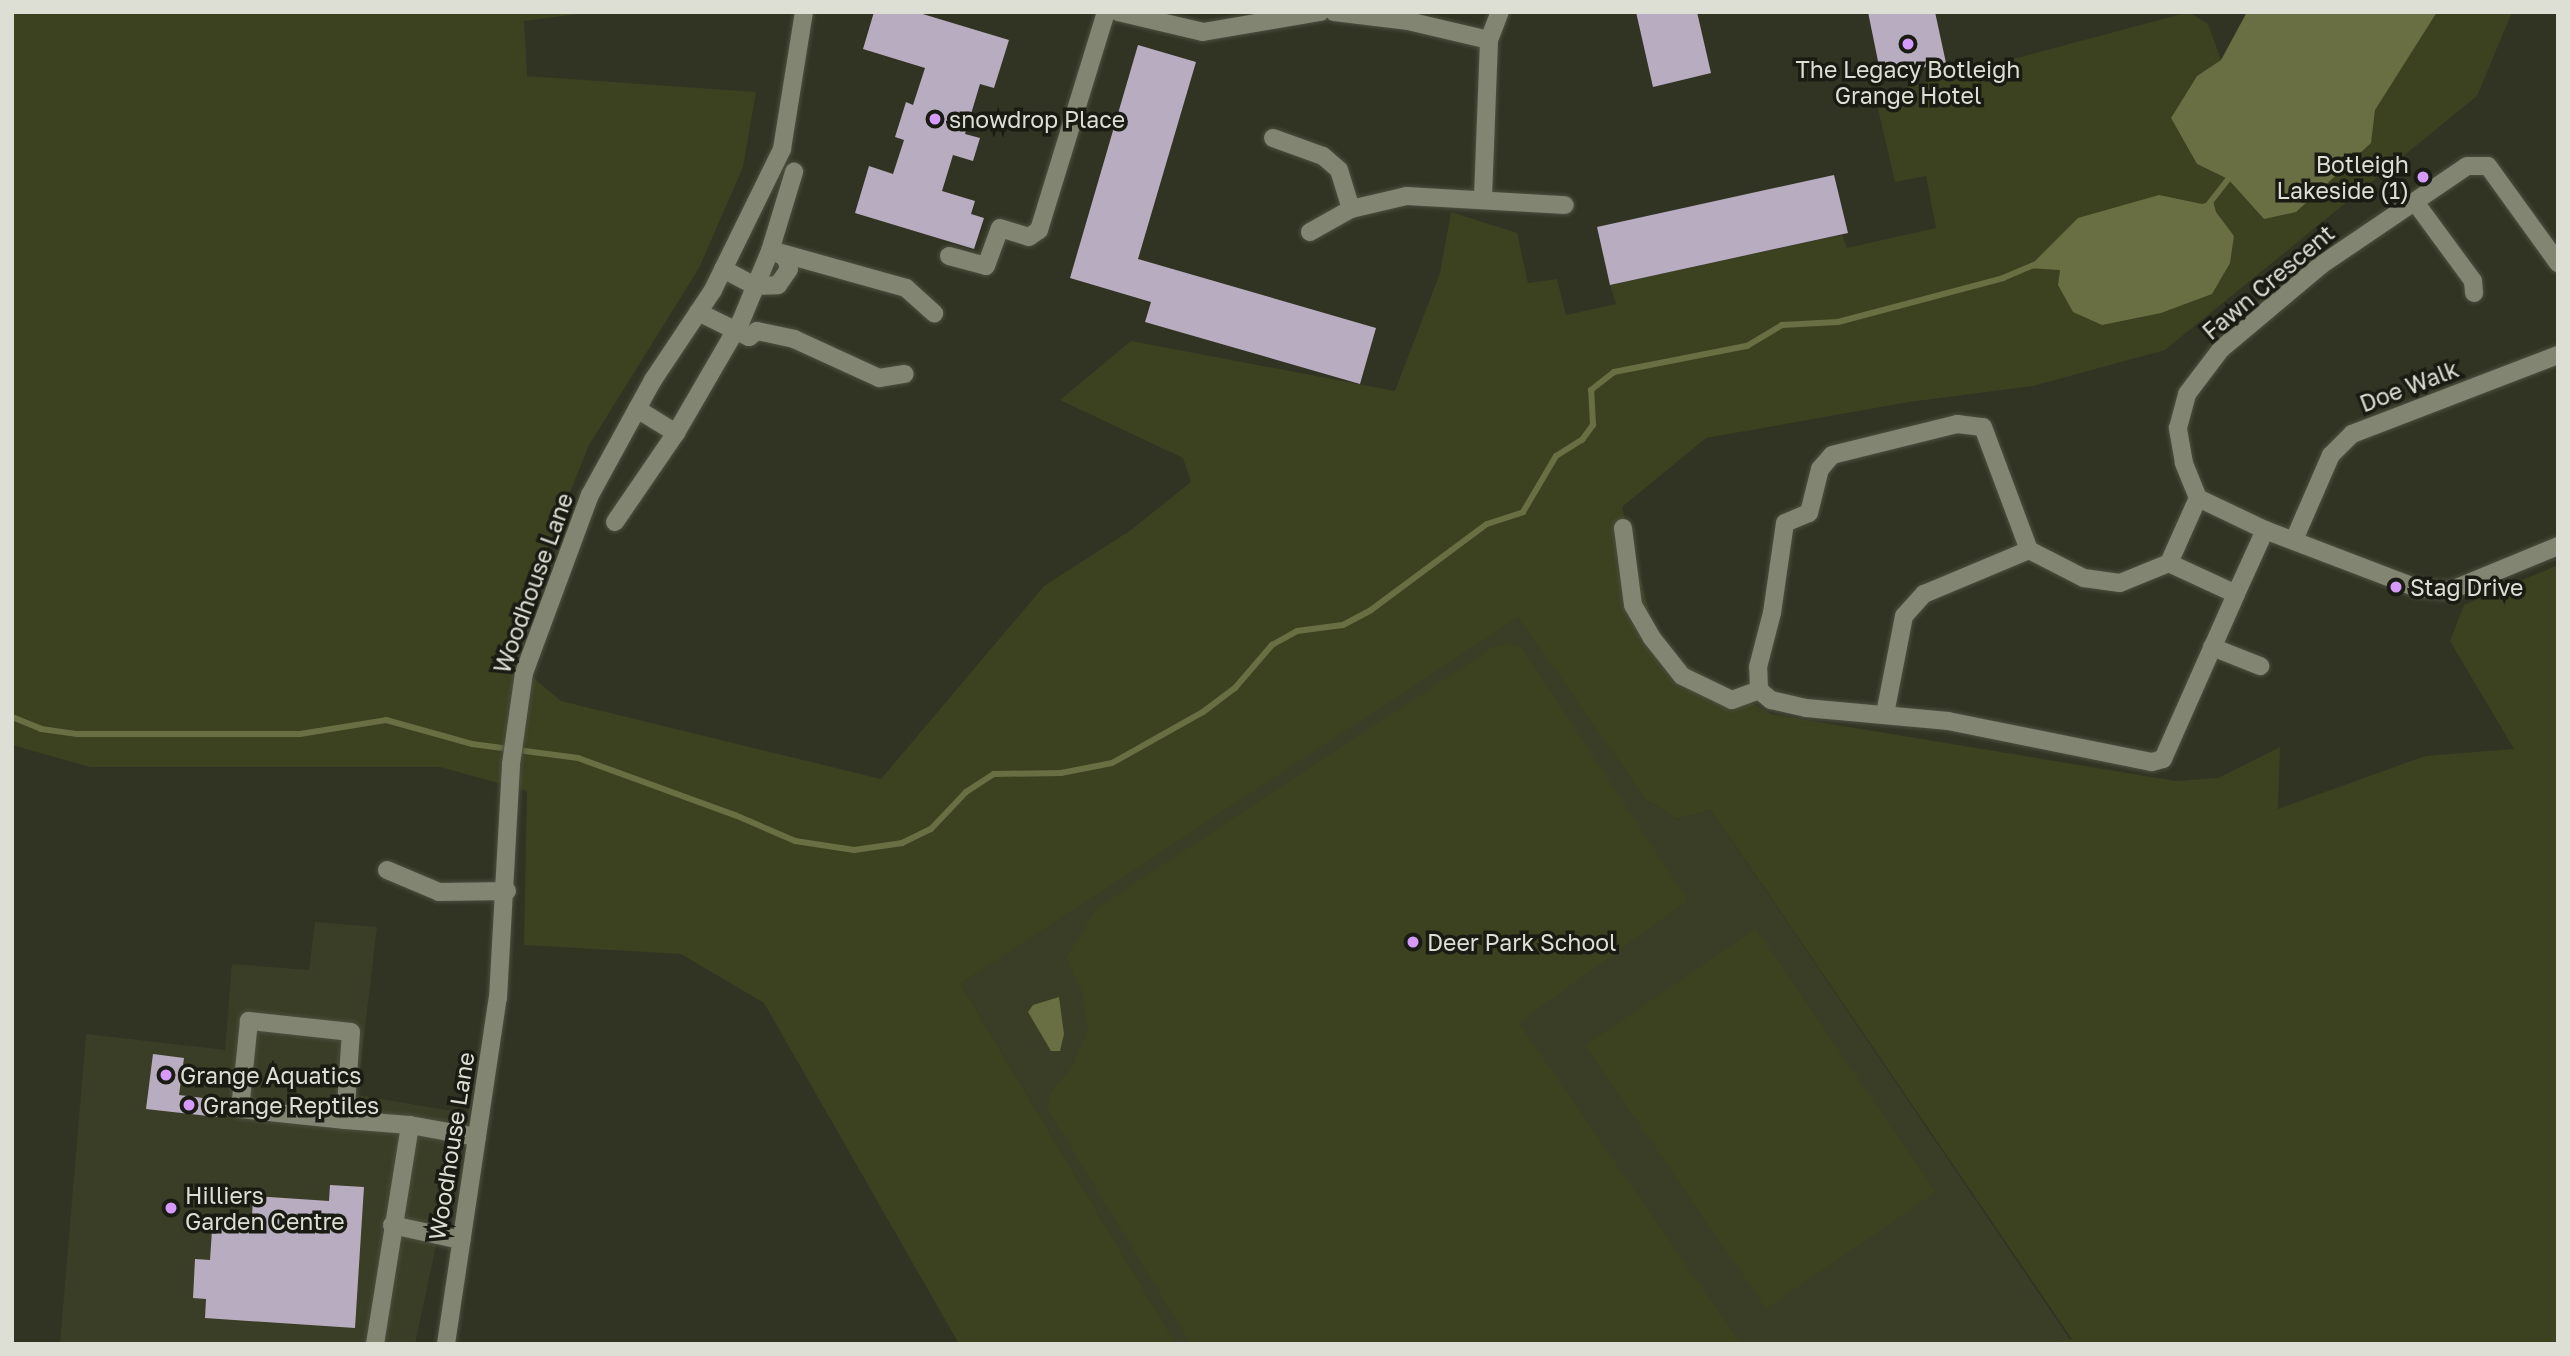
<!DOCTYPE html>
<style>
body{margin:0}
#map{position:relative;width:2570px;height:1356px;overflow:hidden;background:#313423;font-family:"Golos Text",sans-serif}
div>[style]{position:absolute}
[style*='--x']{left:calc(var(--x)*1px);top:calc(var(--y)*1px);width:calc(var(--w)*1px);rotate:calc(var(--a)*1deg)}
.built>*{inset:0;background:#3b3e26}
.green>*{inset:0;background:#3c4120}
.water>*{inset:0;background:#696f43}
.stream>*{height:6px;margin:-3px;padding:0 3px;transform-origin:3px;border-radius:3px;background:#696f43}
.building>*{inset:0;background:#b8adc0}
.roads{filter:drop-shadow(0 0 2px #4c4f3f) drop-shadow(0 0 2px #4c4f3f)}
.minor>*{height:18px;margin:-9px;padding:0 9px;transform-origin:9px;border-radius:9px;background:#818571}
.dots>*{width:19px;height:19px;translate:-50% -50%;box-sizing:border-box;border:4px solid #1a1b13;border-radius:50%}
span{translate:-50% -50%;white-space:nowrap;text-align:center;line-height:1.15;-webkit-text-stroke:7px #1a1b13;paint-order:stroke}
.poi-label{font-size:23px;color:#dddfd4}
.left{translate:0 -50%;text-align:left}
.right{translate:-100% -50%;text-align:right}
.street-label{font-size:23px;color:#dddfd4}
.frame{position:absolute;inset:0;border:14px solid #dddfd4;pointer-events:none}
</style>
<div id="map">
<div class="built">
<i style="clip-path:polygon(1518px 616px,1646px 800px,1677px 819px,1711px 810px,2073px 1344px,1176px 1344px,961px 984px)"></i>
<i style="clip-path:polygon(315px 922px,377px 927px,357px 1095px,464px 1113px,415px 1344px,60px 1344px,86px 1034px,225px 1050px,232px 964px,309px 970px)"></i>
</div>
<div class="green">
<i style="clip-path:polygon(12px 12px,593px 12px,524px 21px,527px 76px,756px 92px,743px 167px,699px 268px,589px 445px,505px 654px,561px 701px,881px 779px,1044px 586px,1131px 530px,1191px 482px,1183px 458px,1060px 400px,1131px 341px,1395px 391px,1440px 273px,1451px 212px,1517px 233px,1528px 283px,1557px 279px,1566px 315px,1616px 304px,1610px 285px,1842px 235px,1847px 248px,1936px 228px,1926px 176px,1895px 182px,1875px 96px,2189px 12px,2208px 24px,2221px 60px,2197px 76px,2171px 118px,2197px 164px,2228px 179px,2264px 219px,2371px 143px,2374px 110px,2437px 12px,2512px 12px,2477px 96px,2165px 350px,2033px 386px,1909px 402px,1706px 438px,1622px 507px,1650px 615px,1673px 657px,1771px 714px,2176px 781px,2218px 778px,2280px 747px,2278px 809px,2425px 756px,2514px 749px,2450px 641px,2464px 605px,2558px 565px,2558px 1344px,2037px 1344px,2072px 1339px,1711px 810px,1677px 819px,1646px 800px,1518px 617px,961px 984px,1176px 1344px,959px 1344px,764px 1003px,681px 954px,524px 945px,527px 791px,440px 767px,90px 767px,12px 745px)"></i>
<i style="clip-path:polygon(1508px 643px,1521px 647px,1688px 900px,1519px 1023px,1741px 1344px,1191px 1344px,1047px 1108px,1050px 1092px,1069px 1072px,1088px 1030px,1082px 992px,1066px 958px,1097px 908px,1492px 648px)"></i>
<i style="clip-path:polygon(1756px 929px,1936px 1192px,1766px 1309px,1585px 1045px)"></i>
</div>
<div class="water">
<i style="clip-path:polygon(2247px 12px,2437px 12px,2375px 110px,2371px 143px,2296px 212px,2264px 219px,2228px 179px,2197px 164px,2171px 118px,2197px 76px,2221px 60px)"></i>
<i style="clip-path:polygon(2159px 195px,2202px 204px,2213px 201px,2216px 212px,2234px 236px,2230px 263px,2212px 294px,2161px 313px,2102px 325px,2073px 312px,2058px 285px,2060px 270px,2028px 268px,2078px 218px)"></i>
<i style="clip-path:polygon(1059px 997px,1064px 1034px,1060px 1051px,1051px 1051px,1028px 1012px,1033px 1005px)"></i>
</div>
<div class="stream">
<i style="--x:2208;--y:205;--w:33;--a:-52"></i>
<i style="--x:12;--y:717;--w:31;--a:22"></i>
<i style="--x:41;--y:729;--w:37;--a:8"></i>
<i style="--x:78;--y:734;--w:222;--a:0"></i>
<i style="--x:300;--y:734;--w:87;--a:-9.2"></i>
<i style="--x:386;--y:720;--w:89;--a:15.6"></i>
<i style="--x:472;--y:744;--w:107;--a:7.5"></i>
<i style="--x:578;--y:758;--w:167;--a:20"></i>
<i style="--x:735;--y:815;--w:65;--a:23.4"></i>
<i style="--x:795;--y:841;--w:60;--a:8.7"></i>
<i style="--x:854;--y:850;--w:49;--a:-8.3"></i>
<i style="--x:902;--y:843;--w:32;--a:-26"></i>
<i style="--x:931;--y:829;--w:51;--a:-46.6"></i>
<i style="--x:966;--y:792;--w:33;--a:-33"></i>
<i style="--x:994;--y:774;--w:67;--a:-0.9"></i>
<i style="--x:1061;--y:773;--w:52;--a:-11.1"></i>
<i style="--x:1112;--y:763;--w:104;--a:-29.3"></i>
<i style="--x:1203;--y:712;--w:40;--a:-37"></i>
<i style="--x:1235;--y:688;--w:57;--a:-49.3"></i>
<i style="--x:1272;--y:645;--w:29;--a:-29"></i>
<i style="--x:1297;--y:631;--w:46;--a:-7.4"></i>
<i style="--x:1343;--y:625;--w:32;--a:-28"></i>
<i style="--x:1371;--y:610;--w:144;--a:-36.6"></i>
<i style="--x:1487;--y:524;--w:38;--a:-18"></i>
<i style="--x:1523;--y:512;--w:65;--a:-59.5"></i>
<i style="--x:1556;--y:456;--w:31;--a:-32"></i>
<i style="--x:1582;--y:440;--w:19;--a:-54"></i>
<i style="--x:1593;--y:425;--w:35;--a:-93"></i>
<i style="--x:1591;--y:390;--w:29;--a:-38"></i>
<i style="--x:1614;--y:372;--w:136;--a:-11.1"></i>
<i style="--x:1747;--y:346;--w:41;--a:-31"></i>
<i style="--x:1782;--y:325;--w:56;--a:-3.1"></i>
<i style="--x:1838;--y:322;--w:171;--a:-14.9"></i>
<i style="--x:2003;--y:278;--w:34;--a:-23"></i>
</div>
<div class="building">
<i style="clip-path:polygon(874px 12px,916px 12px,1009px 40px,994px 88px,980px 84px,965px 134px,980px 138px,973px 161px,953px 155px,942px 191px,975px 201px,971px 214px,984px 218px,974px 249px,855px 213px,869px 166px,893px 174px,904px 140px,895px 137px,906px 102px,913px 105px,925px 68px,863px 49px)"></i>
<i style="clip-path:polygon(1636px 12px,1697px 12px,1711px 73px,1653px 87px)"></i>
<i style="clip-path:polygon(1868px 12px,1935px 12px,1946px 63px,1881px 76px)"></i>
<i style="clip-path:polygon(1138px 45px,1196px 62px,1138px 259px,1376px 328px,1360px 384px,1145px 322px,1151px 302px,1070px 278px)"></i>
<i style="clip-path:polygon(1834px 175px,1848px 233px,1610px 285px,1597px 227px)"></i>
<i style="clip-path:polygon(153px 1054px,184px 1058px,179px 1095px,219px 1100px,217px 1117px,146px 1109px)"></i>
<i style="clip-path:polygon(330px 1185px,364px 1187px,355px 1328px,205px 1318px,206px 1299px,193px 1298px,195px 1259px,210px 1260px,213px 1215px,252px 1217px,253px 1196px,329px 1201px)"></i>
</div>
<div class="roads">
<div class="minor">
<i style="--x:1118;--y:12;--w:87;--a:13.2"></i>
<i style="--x:1203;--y:32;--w:119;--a:-9.7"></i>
<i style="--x:1334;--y:12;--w:75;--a:6.9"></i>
<i style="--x:1408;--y:21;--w:83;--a:13.2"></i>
<i style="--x:1273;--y:138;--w:53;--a:19.8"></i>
<i style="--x:1323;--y:156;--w:21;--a:41"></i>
<i style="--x:1339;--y:170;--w:41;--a:72.9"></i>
<i style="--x:1483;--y:197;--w:157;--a:-87.8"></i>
<i style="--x:1489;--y:40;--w:30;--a:-69"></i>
<i style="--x:2415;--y:202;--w:98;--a:53.7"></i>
<i style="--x:2473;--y:281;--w:12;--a:85"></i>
<i style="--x:1310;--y:232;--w:47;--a:-29.3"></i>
<i style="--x:1351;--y:209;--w:57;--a:-13.1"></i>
<i style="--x:1407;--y:196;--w:158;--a:3.3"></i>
<i style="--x:781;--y:253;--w:130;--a:15.6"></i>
<i style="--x:906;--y:288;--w:38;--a:42"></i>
<i style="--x:949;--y:256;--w:38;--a:15"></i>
<i style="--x:986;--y:266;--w:40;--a:-69.8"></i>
<i style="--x:1000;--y:228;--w:30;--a:17"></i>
<i style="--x:1029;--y:237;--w:12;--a:-35"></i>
<i style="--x:1039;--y:230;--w:228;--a:-72.9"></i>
<i style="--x:723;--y:269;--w:36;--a:28"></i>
<i style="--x:755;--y:286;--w:23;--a:-2"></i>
<i style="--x:778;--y:285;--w:19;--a:-55"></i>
<i style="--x:789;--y:269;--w:11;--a:-105"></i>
<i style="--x:786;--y:258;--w:12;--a:-149"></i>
<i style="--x:698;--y:312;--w:57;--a:26.1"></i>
<i style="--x:749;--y:337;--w:10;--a:-37"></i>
<i style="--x:757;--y:331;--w:38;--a:12"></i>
<i style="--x:794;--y:339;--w:94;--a:24.6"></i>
<i style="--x:879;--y:378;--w:26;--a:-9"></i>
<i style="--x:637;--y:409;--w:46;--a:31.6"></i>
<i style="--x:2198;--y:498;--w:38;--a:-112"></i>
<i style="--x:2184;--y:463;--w:36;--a:-100"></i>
<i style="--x:2178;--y:428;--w:35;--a:-75"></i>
<i style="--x:2187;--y:394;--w:56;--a:-52.9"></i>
<i style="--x:2221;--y:349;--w:131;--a:-40"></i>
<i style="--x:2321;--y:265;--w:176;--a:-34.1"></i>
<i style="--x:2467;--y:166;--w:21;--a:0"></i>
<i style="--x:2488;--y:166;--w:120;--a:54.2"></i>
<i style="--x:2198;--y:498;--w:74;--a:25.5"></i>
<i style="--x:2265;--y:530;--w:70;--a:114.4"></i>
<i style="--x:2236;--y:594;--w:74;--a:-155.2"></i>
<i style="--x:2169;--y:563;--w:71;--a:-66"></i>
<i style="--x:615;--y:522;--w:108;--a:-55.6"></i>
<i style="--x:676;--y:433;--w:129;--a:-59.9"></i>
<i style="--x:741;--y:321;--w:76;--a:-67.5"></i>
<i style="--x:770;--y:251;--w:83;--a:-73.1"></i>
<i style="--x:1623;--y:528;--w:78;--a:82.6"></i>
<i style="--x:1633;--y:605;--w:38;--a:60"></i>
<i style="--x:1652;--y:638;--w:48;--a:51.7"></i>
<i style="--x:1682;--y:676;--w:55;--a:25.6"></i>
<i style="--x:1732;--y:700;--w:29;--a:-20"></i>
<i style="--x:1759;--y:690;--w:16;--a:40"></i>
<i style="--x:1771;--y:700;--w:36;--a:13"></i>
<i style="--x:1806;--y:708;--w:143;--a:5.2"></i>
<i style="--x:1948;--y:721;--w:208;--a:11.4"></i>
<i style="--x:2152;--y:762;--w:11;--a:-15"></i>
<i style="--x:2163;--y:759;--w:180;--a:-66.1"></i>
<i style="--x:2265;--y:530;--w:163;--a:20.9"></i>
<i style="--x:2417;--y:588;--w:32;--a:5"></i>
<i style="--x:2449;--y:591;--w:118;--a:-22.4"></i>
<i style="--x:2294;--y:540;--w:93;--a:-66.5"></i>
<i style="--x:2331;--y:455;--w:30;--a:-45"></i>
<i style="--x:2352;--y:434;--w:221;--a:-21"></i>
<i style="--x:2212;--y:647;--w:52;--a:21.6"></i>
<i style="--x:1759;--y:690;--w:23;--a:-92"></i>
<i style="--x:1758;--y:667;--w:56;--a:-75.5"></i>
<i style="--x:1772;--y:613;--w:91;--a:-81.8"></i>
<i style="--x:1785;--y:523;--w:26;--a:-23"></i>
<i style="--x:1809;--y:513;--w:45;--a:-76"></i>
<i style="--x:1820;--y:469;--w:18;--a:-49"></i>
<i style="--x:1832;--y:455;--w:129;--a:-13.9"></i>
<i style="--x:1957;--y:424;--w:26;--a:7"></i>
<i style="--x:1983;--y:427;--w:131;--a:69.5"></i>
<i style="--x:2029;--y:550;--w:62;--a:27"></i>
<i style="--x:2084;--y:578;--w:36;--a:8"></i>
<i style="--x:2120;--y:583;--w:53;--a:-22.2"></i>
<i style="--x:1885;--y:714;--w:100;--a:-79"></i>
<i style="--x:1904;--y:616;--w:30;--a:-48"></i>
<i style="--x:1924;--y:594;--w:114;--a:-22.7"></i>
<i style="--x:387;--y:870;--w:56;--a:22.9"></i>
<i style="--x:439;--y:892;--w:68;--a:-0.8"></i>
<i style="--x:345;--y:1120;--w:88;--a:-86.1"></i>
<i style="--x:351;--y:1032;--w:103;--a:-173.8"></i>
<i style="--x:249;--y:1021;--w:88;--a:95.8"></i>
<i style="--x:240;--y:1109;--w:106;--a:6"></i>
<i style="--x:345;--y:1120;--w:65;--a:4.4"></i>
<i style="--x:410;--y:1125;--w:68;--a:10.2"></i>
<i style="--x:392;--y:1225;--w:71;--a:12.3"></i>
<i style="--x:375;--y:1344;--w:222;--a:-80.9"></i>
<i style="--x:446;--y:1344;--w:350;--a:-81.5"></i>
<i style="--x:498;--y:998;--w:234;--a:-86.8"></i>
<i style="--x:511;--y:764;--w:92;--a:-81.9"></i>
<i style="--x:524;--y:673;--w:190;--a:-69.7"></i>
<i style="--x:590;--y:495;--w:131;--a:-61.3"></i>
<i style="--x:653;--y:380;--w:108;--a:-56.3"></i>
<i style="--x:713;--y:290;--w:157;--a:-63.9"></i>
<i style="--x:782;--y:149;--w:139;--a:-80.9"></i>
</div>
</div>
<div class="dots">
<i style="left:1908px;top:44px;background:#d69bfa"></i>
<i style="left:935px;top:119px;background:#d69bfa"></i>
<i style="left:2423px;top:177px;background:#d69bfa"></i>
<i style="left:2396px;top:587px;background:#d69bfa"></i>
<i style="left:1413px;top:942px;background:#d69bfa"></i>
<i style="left:166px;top:1075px;background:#d69bfa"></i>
<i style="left:189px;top:1105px;background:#d69bfa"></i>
<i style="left:171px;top:1208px;background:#d69bfa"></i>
</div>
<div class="poi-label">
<span style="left:1908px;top:82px">The Legacy Botleigh<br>Grange Hotel</span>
<span class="left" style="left:949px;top:119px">snowdrop Place</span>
<span class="right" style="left:2409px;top:177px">Botleigh<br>Lakeside (1)</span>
<span class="left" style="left:2410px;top:587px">Stag Drive</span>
<span class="left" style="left:1427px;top:942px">Deer Park School</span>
<span class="left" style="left:180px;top:1075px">Grange Aquatics</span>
<span class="left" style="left:203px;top:1105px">Grange Reptiles</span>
<span class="left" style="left:185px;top:1208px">Hilliers<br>Garden Centre</span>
</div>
<div class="street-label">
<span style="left:2268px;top:282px;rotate:-40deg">Fawn Crescent</span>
<span style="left:2409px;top:386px;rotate:-21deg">Doe Walk</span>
<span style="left:533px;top:583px;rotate:-70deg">Woodhouse Lane</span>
<span style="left:451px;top:1146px;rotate:-81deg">Woodhouse Lane</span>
</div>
<div class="frame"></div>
</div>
